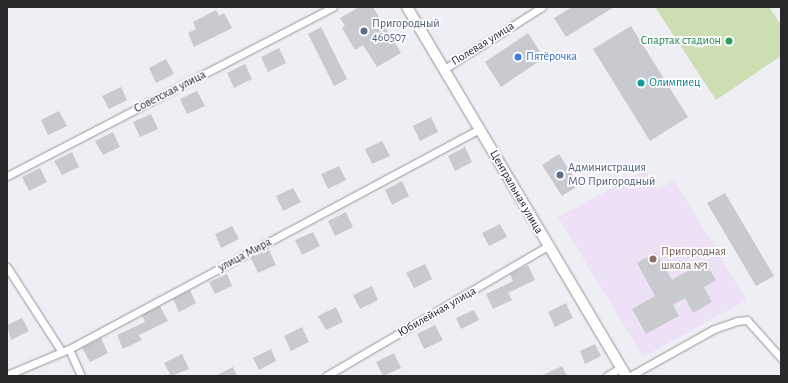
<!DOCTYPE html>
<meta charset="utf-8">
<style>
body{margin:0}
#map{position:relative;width:788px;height:383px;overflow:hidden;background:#eeeff4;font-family:"Alegreya Sans",sans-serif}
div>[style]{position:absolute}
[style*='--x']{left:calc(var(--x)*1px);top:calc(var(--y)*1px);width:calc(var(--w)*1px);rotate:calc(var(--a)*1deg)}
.education>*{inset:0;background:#ece1f5}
.green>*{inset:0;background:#cedeb3}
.building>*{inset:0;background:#c9cacf}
.roads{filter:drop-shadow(0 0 1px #939599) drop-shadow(0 0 1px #939599)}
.street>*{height:7px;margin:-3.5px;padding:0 3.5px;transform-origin:3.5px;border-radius:3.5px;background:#fff}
.secondary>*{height:10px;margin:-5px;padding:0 5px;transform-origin:5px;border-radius:5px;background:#fff}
.dots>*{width:11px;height:11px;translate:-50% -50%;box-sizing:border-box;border:2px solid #fcfdff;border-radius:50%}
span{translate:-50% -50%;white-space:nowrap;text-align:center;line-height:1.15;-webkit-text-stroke:3.5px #fcfdff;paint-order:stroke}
.service-label{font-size:12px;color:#4e5e75}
.left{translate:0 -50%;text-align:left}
.leisure-label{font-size:12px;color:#27864d}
.right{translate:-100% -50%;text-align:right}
.street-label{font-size:12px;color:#28282a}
.shop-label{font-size:12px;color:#366cbe}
.culture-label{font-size:12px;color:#0d838f}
.education-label{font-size:12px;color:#785e54}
.frame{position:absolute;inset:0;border:8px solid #28282a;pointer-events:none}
</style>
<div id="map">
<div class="education">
<i style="clip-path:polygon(646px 170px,658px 190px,674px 180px,747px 300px,643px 357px,558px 217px)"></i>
</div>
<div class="green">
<i style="clip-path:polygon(655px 7px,769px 7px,781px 25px,781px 56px,716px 100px)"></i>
</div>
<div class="building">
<i style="clip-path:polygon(359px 7px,373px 7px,401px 53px,377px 67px,363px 45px,355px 50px,342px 28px,345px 26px,340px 18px)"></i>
<i style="clip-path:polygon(572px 7px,614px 7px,566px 37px,554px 18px)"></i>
<i style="clip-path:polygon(216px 10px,219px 16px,224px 13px,232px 28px,194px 47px,188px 33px,196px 29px,193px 22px)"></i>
<i style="clip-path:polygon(631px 26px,688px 117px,650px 141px,593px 49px)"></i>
<i style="clip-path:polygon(321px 27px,347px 79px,334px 86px,308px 34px)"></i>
<i style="clip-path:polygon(528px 33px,544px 58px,501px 87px,485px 62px)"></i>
<i style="clip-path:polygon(279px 48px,286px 63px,268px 72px,261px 57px)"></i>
<i style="clip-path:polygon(166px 59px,174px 74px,156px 83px,149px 68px)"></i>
<i style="clip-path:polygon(245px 64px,252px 79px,234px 88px,227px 73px)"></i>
<i style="clip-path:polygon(121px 87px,127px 100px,109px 109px,102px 96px)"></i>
<i style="clip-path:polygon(197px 91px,205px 106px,187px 114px,180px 99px)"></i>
<i style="clip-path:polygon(59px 111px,67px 126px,48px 135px,41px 120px)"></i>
<i style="clip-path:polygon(151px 114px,158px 129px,140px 137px,133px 122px)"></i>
<i style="clip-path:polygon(431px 117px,438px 132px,420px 141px,413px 126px)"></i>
<i style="clip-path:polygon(113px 132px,120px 147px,103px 155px,95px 141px)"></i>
<i style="clip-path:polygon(382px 141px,390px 156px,372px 164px,365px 149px)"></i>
<i style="clip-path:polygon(465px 147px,472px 162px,455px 171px,448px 156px)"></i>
<i style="clip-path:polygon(72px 152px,79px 167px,62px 175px,54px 161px)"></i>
<i style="clip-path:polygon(559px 154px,579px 185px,562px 196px,542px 165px)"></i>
<i style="clip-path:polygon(339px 166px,346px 180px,328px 189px,321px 174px)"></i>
<i style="clip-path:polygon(40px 168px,47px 182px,29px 191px,22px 177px)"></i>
<i style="clip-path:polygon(402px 181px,409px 196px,392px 205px,385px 190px)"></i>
<i style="clip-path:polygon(293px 188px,301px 202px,283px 211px,276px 196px)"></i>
<i style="clip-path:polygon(725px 193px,774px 276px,756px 286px,707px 203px)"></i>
<i style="clip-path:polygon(346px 212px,353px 227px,335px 236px,328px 221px)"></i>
<i style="clip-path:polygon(500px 224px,507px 237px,489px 246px,482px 233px)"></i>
<i style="clip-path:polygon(232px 226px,239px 239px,221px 248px,215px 234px)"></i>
<i style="clip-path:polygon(313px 232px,320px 246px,302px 255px,295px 240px)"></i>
<i style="clip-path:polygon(269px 250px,276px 265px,258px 273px,251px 258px)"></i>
<i style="clip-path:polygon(656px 252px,672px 280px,704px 261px,716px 280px,704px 287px,712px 302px,693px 313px,685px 298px,673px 305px,679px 316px,646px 334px,632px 309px,655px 296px,637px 263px)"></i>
<i style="clip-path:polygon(425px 264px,432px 279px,414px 288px,406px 273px)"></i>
<i style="clip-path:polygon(528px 265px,535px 280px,508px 293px,512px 300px,493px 309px,486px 294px,513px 281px,510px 274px)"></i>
<i style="clip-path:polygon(227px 274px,232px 286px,215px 294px,209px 282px)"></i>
<i style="clip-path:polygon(372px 286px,378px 300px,360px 309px,353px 295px)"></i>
<i style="clip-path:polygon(190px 290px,196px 303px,179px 312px,173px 299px)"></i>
<i style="clip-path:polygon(566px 303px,573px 318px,555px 327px,548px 312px)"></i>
<i style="clip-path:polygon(160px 306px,168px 321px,139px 335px,142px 340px,123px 349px,117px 335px,145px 322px,142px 315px)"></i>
<i style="clip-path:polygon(336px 307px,343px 322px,326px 330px,318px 316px)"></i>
<i style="clip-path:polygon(474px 310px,479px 320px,461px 329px,456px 318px)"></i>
<i style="clip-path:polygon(22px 318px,29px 331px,11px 340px,7px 325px)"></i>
<i style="clip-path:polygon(435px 325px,443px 340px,424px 349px,417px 334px)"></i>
<i style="clip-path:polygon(302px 327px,309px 342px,291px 351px,284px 336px)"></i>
<i style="clip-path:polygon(101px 338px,108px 353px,90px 362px,82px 348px)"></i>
<i style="clip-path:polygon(595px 344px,601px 356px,585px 364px,580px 351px)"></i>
<i style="clip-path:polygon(271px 349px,276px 361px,259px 370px,253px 358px)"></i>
<i style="clip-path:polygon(394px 353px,401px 368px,383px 376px,376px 362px)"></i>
<i style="clip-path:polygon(182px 354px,189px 369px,171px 376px,164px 363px)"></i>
<i style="clip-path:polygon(562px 366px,567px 376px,541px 376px)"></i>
<i style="clip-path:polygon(233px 367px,237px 376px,215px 376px)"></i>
</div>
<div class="roads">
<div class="street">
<i style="--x:444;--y:69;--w:116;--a:-32.3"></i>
<i style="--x:7;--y:176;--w:367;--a:-27.4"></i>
<i style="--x:7;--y:267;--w:101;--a:57.1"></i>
<i style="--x:69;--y:349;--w:30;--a:66"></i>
<i style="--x:7;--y:375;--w:67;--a:-22.8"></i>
<i style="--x:69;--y:349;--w:466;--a:-28.2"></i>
<i style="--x:326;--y:376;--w:257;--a:-30.4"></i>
<i style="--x:607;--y:376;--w:15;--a:-32"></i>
<i style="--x:630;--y:376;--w:96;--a:-29.2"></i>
<i style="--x:714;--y:329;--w:24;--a:-19"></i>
<i style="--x:737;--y:321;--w:10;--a:-6"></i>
<i style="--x:747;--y:320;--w:51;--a:48.2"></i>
</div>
<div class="secondary">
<i style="--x:407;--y:7;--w:429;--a:59.3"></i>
</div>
</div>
<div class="dots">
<i style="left:364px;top:31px;background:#5c6f8a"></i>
<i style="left:729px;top:41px;background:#2e9e5b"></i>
<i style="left:518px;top:57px;background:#3f7fe0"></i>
<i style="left:641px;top:83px;background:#0f9aa8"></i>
<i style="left:560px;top:175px;background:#5c6f8a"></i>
<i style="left:653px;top:259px;background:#8d6e63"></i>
</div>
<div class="service-label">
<span class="left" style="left:372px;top:31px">Пригородный<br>460507</span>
<span class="left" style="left:568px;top:175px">Администрация<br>МО Пригородный</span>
</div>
<div class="leisure-label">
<span class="right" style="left:721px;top:41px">Спартак стадион</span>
</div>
<div class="street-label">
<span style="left:483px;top:44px;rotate:-32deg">Полевая улица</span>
<span style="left:170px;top:92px;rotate:-27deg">Советская улица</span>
<span style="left:516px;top:192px;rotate:60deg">Центральная улица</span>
<span style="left:245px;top:255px;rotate:-28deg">улица Мира</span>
<span style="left:437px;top:312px;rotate:-30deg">Юбилейная улица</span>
</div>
<div class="shop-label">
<span class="left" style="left:526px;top:57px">Пятёрочка</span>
</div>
<div class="culture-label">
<span class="left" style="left:649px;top:83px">Олимпиец</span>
</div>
<div class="education-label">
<span class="left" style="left:661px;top:259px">Пригородная<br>школа №1</span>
</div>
<div class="frame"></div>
</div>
